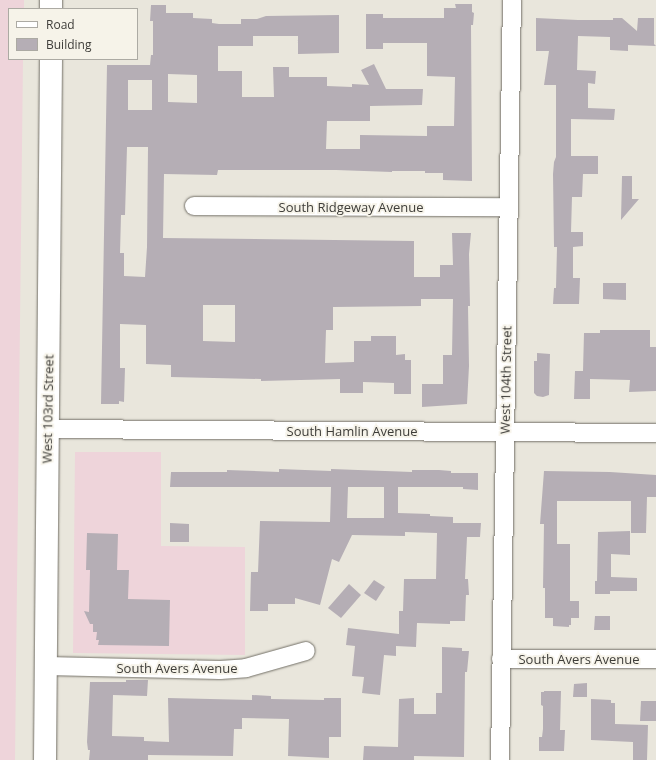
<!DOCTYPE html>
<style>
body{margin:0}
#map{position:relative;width:656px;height:760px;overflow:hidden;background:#e9e6dc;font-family:"Open Sans",sans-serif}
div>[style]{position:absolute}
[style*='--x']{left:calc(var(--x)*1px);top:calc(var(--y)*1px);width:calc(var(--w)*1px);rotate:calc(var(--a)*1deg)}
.education>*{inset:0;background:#eed4da}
.building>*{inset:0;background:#b5aeb5}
.roads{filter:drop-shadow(0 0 1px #737067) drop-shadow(0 0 1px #737067)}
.street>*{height:18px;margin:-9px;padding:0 9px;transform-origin:9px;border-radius:9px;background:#fff}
.secondary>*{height:22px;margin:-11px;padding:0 11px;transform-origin:11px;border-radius:11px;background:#fff}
span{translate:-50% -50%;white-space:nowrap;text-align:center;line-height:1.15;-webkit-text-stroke:3.5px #f6f3e9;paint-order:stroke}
.street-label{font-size:13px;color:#3e3d39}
.legend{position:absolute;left:8px;top:8px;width:130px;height:52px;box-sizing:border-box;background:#f6f3e9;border:1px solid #acaaa3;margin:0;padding:5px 7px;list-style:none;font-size:12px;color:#3e3d39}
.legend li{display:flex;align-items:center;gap:8px;height:20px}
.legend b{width:20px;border:1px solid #acaaa3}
</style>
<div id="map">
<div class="education">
<i style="clip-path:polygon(0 0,24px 0,24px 9px,9px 9px,9px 59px,23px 59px,15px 760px,0 760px)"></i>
<i style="clip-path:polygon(75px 452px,161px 452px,161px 546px,245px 547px,245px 655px,73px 653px)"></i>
</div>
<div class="building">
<i style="clip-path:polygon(evenodd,455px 4px,472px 4px,472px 12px,474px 13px,473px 25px,471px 25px,472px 181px,443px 180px,443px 173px,425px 173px,425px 171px,392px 171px,392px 172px,336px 170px,218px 170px,217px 175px,164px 174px,163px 238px,414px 241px,414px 277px,440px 277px,440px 265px,453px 265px,452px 233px,471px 233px,469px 254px,470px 306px,468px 306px,469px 366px,467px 404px,422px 407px,422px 384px,443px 384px,443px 355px,452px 355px,453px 299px,421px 299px,421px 306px,333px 307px,333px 330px,326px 330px,325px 363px,354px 362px,354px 341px,371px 341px,371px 336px,396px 336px,396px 355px,405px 354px,405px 360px,411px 360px,411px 394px,394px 394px,394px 383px,363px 382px,363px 393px,340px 393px,340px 379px,261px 381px,261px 379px,171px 377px,171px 365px,146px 364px,146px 325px,120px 324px,120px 368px,125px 368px,124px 402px,119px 401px,119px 404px,101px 404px,107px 65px,150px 65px,151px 55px,153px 55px,153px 21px,150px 21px,151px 5px,166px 5px,166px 13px,193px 13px,193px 18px,212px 19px,212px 23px,219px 24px,241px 24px,241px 19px,257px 19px,266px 16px,339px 15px,339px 53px,298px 54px,298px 36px,253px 36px,253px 46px,218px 46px,218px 71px,242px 71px,242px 97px,274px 97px,273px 67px,289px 67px,289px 77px,327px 77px,327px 86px,352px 87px,352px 84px,369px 85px,361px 70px,374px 64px,386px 89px,423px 89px,422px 105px,370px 106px,370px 121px,327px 121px,326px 149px,360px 149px,360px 135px,427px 136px,427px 126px,454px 126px,455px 77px,427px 76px,427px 43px,383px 43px,383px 49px,366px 49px,366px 14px,383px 14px,383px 18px,444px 18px,444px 8px,456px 8px,455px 4px,168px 74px,197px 75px,197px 103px,168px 102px,168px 74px,455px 4px,128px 80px,152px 80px,152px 110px,128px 110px,128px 80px,455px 4px,127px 147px,148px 147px,147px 247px,145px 277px,124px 276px,124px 253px,120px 253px,121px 215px,125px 215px,127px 147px,455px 4px,203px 305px,235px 305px,235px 342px,203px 341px,203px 305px)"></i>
<i style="clip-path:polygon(536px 18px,578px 20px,613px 20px,613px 18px,622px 18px,637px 31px,638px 18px,654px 18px,654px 44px,656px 46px,628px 45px,628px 51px,610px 50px,610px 37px,578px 36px,577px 70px,596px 71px,595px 84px,588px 83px,588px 108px,615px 109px,614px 120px,571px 119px,571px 156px,598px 156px,598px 174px,583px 174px,582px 197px,572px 197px,571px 232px,583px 232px,583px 246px,573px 247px,573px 278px,580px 278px,579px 304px,553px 304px,554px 288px,556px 288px,557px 247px,554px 247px,553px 174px,554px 162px,556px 157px,556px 85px,544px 85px,549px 51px,536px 51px)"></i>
<i style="clip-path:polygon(622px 176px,632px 176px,632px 199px,639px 199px,621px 220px)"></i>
<i style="clip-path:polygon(603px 283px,626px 283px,626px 300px,603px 299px)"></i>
<i style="clip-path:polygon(600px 330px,650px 330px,650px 347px,656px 347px,656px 391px,629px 392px,630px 380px,590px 379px,590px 399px,574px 399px,575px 371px,583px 371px,584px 333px,600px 333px)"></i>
<i style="clip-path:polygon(537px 353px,550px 354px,549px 395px,543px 397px,537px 396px,534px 393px,534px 361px,537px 361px)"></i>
<i style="clip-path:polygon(evenodd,279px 469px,331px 471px,331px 469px,412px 472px,412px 470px,439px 470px,451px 471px,451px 473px,478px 473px,478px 490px,463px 489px,463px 487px,398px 487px,398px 513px,430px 514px,430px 516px,453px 517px,453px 523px,481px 523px,480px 537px,467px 537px,465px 579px,468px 579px,469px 595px,466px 595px,465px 621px,450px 621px,450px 624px,417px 623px,416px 647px,396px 646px,396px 656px,384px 655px,380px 695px,362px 693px,364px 677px,352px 676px,355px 646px,346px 645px,348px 628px,399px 634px,399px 611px,403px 611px,404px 579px,436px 579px,437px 533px,405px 532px,405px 536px,352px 535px,339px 562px,332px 559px,320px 605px,295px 598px,295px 604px,268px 604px,268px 611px,250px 611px,251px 572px,258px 572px,260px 521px,330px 522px,331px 487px,170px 487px,171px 472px,227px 472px,227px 470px,279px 472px,279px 469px,348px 487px,384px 487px,384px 518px,347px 518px,348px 487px)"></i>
<i style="clip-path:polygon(544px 471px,610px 472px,656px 475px,656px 497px,647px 497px,646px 533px,631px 533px,631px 501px,557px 501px,557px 544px,570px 544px,570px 601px,579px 601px,579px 618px,571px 618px,571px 625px,569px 625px,569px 627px,553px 626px,553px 618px,545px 618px,545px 588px,543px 588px,544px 524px,540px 524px)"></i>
<i style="clip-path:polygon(170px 523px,189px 524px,189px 542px,170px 542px)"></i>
<i style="clip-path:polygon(630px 531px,630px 555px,611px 554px,611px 577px,637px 578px,637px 591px,610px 591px,610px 594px,595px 594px,595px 581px,597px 581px,598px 532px)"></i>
<i style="clip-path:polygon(87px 533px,118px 534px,117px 570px,129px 570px,128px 599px,170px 600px,169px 646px,98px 645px,99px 640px,96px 640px,97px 632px,93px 632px,93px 624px,90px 624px,84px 611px,89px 612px,90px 570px,86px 570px)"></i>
<i style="clip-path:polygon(374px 580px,385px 587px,376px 601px,364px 593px)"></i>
<i style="clip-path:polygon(349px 584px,361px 595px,341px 618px,328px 608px)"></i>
<i style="clip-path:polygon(595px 616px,610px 616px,610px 630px,594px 630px)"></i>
<i style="clip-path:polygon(442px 647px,462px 648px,462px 651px,469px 651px,467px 672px,465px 672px,464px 757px,414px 756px,414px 760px,363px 760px,364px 746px,398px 747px,399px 699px,414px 698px,414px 714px,436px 714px,436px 693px,442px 693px)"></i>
<i style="clip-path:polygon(126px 680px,148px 680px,147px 696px,113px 695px,112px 736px,144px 737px,144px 741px,169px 742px,168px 698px,252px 700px,252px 695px,271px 696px,271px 699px,324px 700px,324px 698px,341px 698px,341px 737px,329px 737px,329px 758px,288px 756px,289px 719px,242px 718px,242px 729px,234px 729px,233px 756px,148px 755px,148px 760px,89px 760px,90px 750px,88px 750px,87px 742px,90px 682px,126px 682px)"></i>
<i style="clip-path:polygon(587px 683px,587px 697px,573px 697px,574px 684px)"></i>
<i style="clip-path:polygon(544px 691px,561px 691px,560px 730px,565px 730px,564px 751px,539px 751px,539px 737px,542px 737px,543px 729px,543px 706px,541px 705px,541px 692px,544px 692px)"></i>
<i style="clip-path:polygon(591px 699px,611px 700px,611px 703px,615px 703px,615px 724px,648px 725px,647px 760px,633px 760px,633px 742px,591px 740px)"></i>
<i style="clip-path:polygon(641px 701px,656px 701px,656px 721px,640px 721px)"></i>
</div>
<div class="roads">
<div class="street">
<i style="--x:194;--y:206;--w:314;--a:0.2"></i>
<i style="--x:47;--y:429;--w:609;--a:0.38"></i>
<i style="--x:501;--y:659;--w:155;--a:0"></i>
<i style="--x:46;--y:666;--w:174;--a:1.3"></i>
<i style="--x:220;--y:670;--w:26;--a:-4"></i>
<i style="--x:246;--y:668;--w:62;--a:-15.8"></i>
<i style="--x:500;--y:760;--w:760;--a:-89.1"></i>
</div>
<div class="secondary">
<i style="--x:51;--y:9;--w:9;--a:-90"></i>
<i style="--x:45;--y:760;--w:701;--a:-89.51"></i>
</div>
</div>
<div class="street-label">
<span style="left:351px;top:207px">South Ridgeway Avenue</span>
<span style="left:506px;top:380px;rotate:-89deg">West 104th Street</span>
<span style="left:48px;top:409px;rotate:-89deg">West 103rd Street</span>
<span style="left:352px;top:431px">South Hamlin Avenue</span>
<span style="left:579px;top:659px">South Avers Avenue</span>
<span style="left:177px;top:668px">South Avers Avenue</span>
</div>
<ul class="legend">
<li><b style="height:5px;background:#fff"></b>Road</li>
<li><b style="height:11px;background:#b5aeb5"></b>Building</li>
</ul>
</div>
